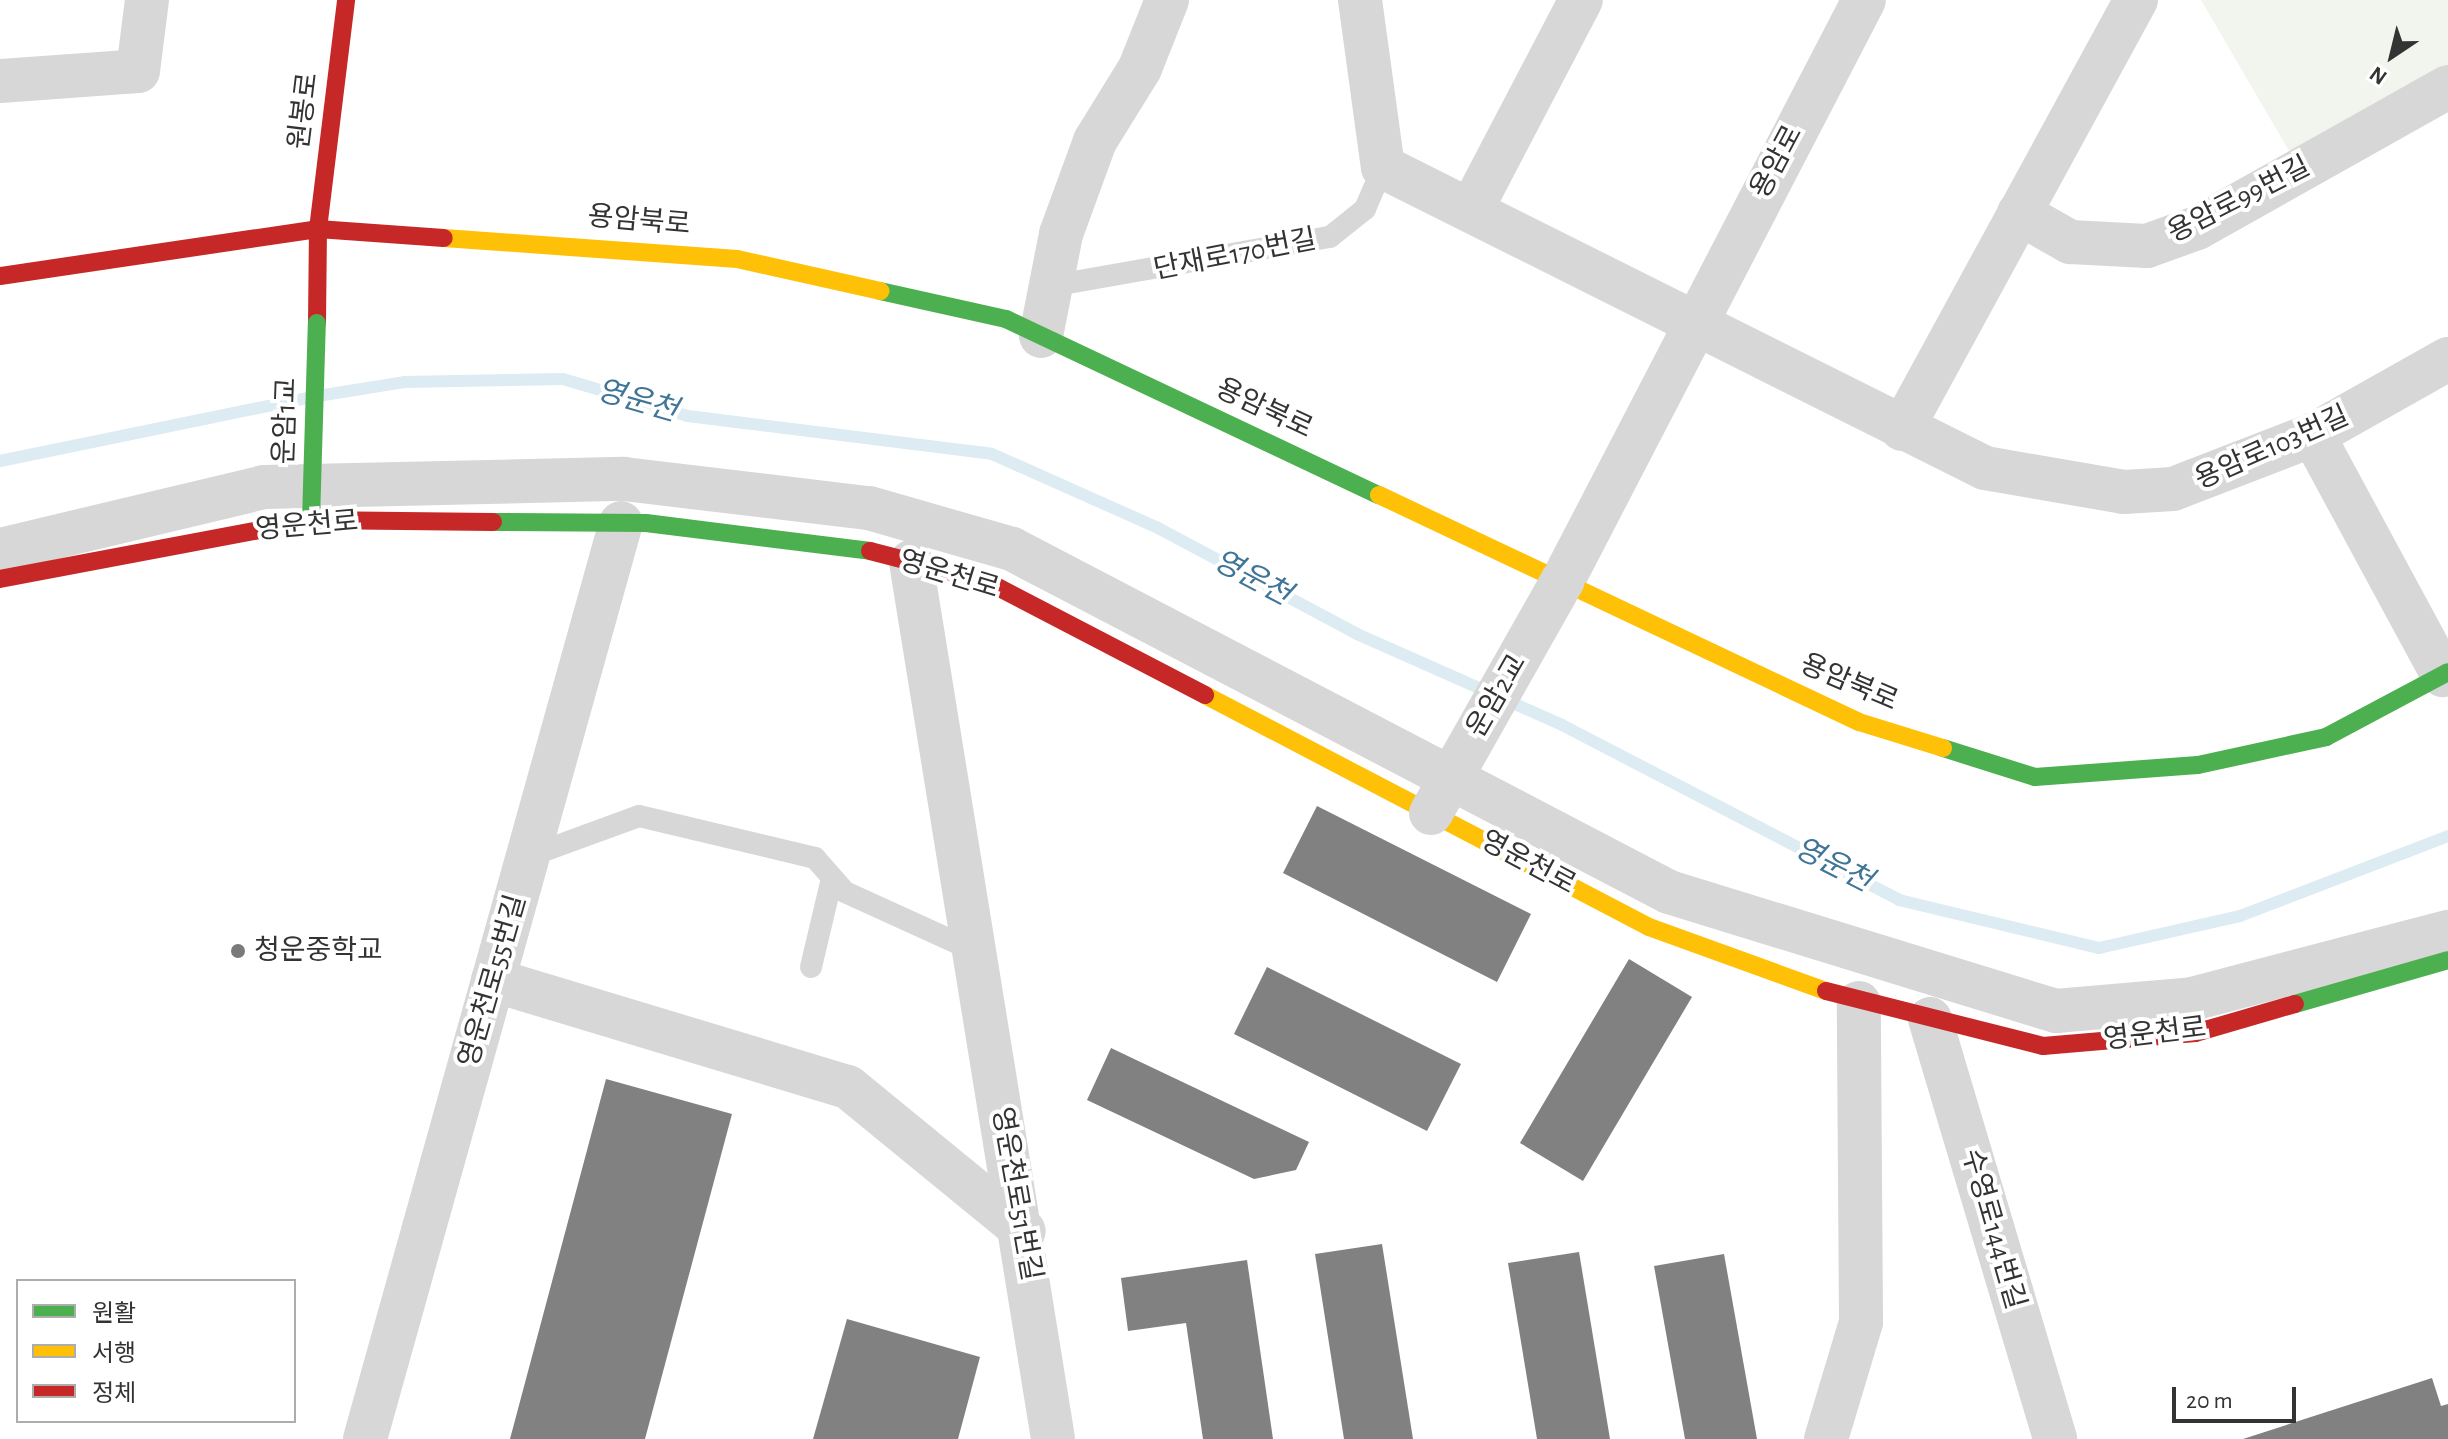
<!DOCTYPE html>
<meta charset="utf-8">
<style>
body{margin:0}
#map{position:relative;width:2448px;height:1439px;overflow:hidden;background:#fff;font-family:"Alegreya Sans","Noto Sans KR",sans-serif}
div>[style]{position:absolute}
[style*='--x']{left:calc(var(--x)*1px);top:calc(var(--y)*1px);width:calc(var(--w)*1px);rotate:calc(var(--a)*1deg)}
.green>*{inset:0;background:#f1f5ed}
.stream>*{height:12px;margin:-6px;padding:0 6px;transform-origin:6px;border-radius:6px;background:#ddebf3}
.building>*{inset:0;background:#818181}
.lane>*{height:22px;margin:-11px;padding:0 11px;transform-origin:11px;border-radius:11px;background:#d7d7d7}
.street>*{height:44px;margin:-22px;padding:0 22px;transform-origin:22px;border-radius:22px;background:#d7d7d7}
.fast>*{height:18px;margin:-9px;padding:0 9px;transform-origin:9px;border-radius:9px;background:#4caf50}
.slow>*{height:18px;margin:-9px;padding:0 9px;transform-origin:9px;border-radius:9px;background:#ffc107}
.jam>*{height:18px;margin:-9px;padding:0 9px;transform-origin:9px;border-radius:9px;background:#c62828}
.street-bridge>*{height:44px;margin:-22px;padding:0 22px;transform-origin:22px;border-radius:22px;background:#d7d7d7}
.fast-bridge>*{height:18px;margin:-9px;padding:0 9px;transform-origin:9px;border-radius:9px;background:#4caf50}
.dots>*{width:22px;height:22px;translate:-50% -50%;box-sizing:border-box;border:4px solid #fff;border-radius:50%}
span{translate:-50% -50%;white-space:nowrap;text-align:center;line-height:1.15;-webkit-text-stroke:8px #fff;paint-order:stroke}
.street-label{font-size:28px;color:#333}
.poi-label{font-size:28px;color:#333}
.left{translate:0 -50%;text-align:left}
.water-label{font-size:30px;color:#3f7597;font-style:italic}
.legend{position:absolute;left:16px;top:1279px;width:280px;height:144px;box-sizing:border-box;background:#fff;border:2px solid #adadad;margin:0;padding:10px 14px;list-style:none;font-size:24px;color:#333}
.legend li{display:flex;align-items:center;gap:16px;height:40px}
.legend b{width:40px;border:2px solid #adadad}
.north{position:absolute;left:2352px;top:16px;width:80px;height:80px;-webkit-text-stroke:6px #fff;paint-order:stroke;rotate:215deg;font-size:22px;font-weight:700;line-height:32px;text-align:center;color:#333}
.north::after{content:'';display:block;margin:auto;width:28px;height:36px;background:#333;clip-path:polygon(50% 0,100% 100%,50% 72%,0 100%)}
.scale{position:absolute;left:2172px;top:1387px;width:124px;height:36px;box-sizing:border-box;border:4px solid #333;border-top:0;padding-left:10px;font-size:24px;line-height:28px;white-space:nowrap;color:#333;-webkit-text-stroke:6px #fff;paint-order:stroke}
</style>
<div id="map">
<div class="green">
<i style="clip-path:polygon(2201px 0,2448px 0,2448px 71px,2292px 156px)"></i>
</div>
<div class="stream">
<i style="--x:324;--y:395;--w:81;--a:-9.2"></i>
<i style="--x:404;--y:382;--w:159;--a:-1.1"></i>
<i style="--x:563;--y:379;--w:130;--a:16.5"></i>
<i style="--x:688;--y:416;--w:306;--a:7.1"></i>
<i style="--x:992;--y:454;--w:182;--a:24"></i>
<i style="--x:1158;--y:528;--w:225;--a:28"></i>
<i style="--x:1357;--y:634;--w:224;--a:23.9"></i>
<i style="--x:1562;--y:725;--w:380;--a:27.4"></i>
<i style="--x:1899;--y:900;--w:206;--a:13.5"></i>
<i style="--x:2099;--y:948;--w:145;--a:-12.8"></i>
<i style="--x:2240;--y:916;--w:223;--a:-21"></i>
<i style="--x:0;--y:461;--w:312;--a:-11.6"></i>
</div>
<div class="building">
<i style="clip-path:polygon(1317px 806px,1531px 914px,1497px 982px,1283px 873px)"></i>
<i style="clip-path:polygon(1629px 959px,1692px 997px,1583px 1181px,1520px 1143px)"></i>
<i style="clip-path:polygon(1267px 967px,1461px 1064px,1427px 1131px,1234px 1034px)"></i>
<i style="clip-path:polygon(1111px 1048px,1309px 1142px,1296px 1170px,1254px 1179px,1087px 1100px)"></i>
<i style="clip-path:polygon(606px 1079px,732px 1114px,645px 1439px,510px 1439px)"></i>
<i style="clip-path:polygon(1382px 1244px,1413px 1439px,1344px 1439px,1315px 1254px)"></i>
<i style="clip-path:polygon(1579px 1252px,1610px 1439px,1537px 1439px,1508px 1263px)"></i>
<i style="clip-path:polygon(1724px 1254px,1757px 1439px,1685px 1439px,1654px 1266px)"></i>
<i style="clip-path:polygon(1247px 1260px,1273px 1439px,1203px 1439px,1186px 1323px,1128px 1331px,1121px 1278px)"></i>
<i style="clip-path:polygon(847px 1319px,980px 1357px,958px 1439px,813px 1439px)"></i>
<i style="clip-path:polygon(2432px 1378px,2441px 1406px,2448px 1404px,2448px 1439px,2243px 1439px)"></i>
</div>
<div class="lane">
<i style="--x:1051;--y:286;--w:283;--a:-10"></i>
<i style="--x:1330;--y:237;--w:45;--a:-38.7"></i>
<i style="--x:1365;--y:209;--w:46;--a:-66.8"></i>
<i style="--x:527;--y:857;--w:119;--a:-20.1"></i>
<i style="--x:639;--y:816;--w:181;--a:13.4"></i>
<i style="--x:815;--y:858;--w:45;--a:48.6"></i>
<i style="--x:845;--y:892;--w:140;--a:24.5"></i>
<i style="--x:811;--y:967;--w:91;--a:-76.7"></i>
</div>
<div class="street">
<i style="--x:1360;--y:0;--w:169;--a:82.2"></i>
<i style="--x:1383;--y:167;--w:673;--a:26.57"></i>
<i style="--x:1985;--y:468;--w:141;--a:9.8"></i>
<i style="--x:2124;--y:492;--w:49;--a:-3.5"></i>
<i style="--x:2173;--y:489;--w:150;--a:-21.1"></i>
<i style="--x:2313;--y:435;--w:155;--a:-29.4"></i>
<i style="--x:0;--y:81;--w:138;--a:-4.1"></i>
<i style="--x:138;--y:71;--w:72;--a:-82.8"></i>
<i style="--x:1471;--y:210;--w:237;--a:-62.4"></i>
<i style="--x:2019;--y:213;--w:59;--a:29.6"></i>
<i style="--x:2070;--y:242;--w:77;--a:3"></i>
<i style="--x:2147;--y:246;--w:53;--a:-19.8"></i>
<i style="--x:2197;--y:228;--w:288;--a:-29.3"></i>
<i style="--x:1041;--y:336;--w:104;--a:-78.9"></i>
<i style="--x:1061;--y:234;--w:99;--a:-69.9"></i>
<i style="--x:1095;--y:141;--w:86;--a:-58.3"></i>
<i style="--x:1140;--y:68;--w:73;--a:-68.3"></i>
<i style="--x:1902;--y:429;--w:489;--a:-61.4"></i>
<i style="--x:2313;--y:435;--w:273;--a:61.6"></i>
<i style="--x:0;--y:550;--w:271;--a:-13.4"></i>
<i style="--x:264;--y:487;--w:360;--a:-1.3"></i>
<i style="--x:624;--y:479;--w:247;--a:6.8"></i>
<i style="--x:869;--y:508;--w:149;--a:16"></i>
<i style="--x:1012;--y:549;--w:741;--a:27.57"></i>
<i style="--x:1669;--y:892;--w:405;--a:17.1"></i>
<i style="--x:2056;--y:1011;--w:137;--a:-5"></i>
<i style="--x:2192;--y:999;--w:265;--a:-14.7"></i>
<i style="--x:911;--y:562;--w:888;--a:80.8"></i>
<i style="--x:1563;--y:580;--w:653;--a:-62.57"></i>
<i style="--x:493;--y:980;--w:371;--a:16.8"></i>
<i style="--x:848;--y:1087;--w:227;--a:39.3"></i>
<i style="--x:1930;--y:1019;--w:438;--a:73.4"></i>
<i style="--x:365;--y:1439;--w:951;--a:-74.39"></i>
<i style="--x:1826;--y:1439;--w:122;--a:-73.3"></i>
<i style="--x:1861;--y:1322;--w:319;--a:-90.4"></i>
</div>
<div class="fast">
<i style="--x:880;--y:291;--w:129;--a:12.5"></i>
<i style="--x:1006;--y:319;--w:412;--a:25.3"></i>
<i style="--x:493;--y:522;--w:153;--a:0.4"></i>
<i style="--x:646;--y:523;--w:226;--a:7.1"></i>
<i style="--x:1943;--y:748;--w:96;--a:17.5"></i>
<i style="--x:2035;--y:777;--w:163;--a:-4.2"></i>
<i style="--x:2198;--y:765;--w:131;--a:-12.3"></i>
<i style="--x:2326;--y:737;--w:138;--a:-28"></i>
<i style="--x:2295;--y:1004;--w:159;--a:-16"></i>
</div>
<div class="slow">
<i style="--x:444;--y:238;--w:294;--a:4.1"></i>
<i style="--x:737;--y:259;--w:147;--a:12.6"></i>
<i style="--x:1379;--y:495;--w:531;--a:25.31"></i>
<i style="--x:1859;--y:722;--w:88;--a:17.2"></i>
<i style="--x:1205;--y:695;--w:501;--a:27.59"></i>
<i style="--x:1649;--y:927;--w:188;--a:19.9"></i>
</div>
<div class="jam">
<i style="--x:0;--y:276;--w:321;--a:-8.4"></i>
<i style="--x:318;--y:229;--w:126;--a:4.1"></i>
<i style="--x:317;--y:323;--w:94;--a:-89.4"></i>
<i style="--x:318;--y:229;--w:231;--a:-83"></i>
<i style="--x:870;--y:551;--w:120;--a:14.5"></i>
<i style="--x:986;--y:581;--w:247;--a:27.5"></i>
<i style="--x:0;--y:579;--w:317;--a:-10.7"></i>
<i style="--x:311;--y:520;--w:182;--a:0.6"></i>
<i style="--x:1826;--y:991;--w:224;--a:14.2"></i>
<i style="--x:2043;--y:1046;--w:153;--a:-4.9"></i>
<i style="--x:2195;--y:1033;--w:104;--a:-16.2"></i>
</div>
<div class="street-bridge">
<i style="--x:1431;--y:813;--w:268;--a:-60.5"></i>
</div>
<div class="fast-bridge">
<i style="--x:311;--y:520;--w:197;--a:-88.3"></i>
</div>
<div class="dots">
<i style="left:238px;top:951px;background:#7a7a7a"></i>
</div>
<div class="street-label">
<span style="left:304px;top:111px;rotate:-83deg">원봉로</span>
<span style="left:1777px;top:162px;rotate:-62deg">용암로</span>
<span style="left:2239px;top:200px;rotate:-27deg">용암로99번길</span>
<span style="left:639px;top:221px;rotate:5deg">용암북로</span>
<span style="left:1235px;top:255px;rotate:-11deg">단재로170번길</span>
<span style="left:1264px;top:409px;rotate:25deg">용암북로</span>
<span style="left:286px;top:421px;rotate:-88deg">운암1교</span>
<span style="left:2272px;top:448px;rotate:-24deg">용암로103번길</span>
<span style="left:307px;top:526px;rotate:-5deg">영운천로</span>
<span style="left:949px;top:575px;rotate:17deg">영운천로</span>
<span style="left:1849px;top:683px;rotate:23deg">용암북로</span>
<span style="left:1497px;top:696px;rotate:-60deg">운암2교</span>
<span style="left:1528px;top:863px;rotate:28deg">영운천로</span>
<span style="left:493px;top:981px;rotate:-74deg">영운천로55번길</span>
<span style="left:2155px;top:1034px;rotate:-7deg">영운천로</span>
<span style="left:1016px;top:1194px;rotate:80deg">영운천로51번길</span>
<span style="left:1993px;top:1229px;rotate:74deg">수영로144번길</span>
</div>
<div class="poi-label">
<span class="left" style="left:254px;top:951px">청운중학교</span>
</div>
<div class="water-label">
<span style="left:637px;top:401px;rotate:16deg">영운천</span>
<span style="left:1252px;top:578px;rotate:28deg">영운천</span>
<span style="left:1833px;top:865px;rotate:27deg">영운천</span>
</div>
<ul class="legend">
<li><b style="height:10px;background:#4caf50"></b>원활</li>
<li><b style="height:10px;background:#ffc107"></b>서행</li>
<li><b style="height:10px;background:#c62828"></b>정체</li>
</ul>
<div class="north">N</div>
<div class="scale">20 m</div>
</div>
